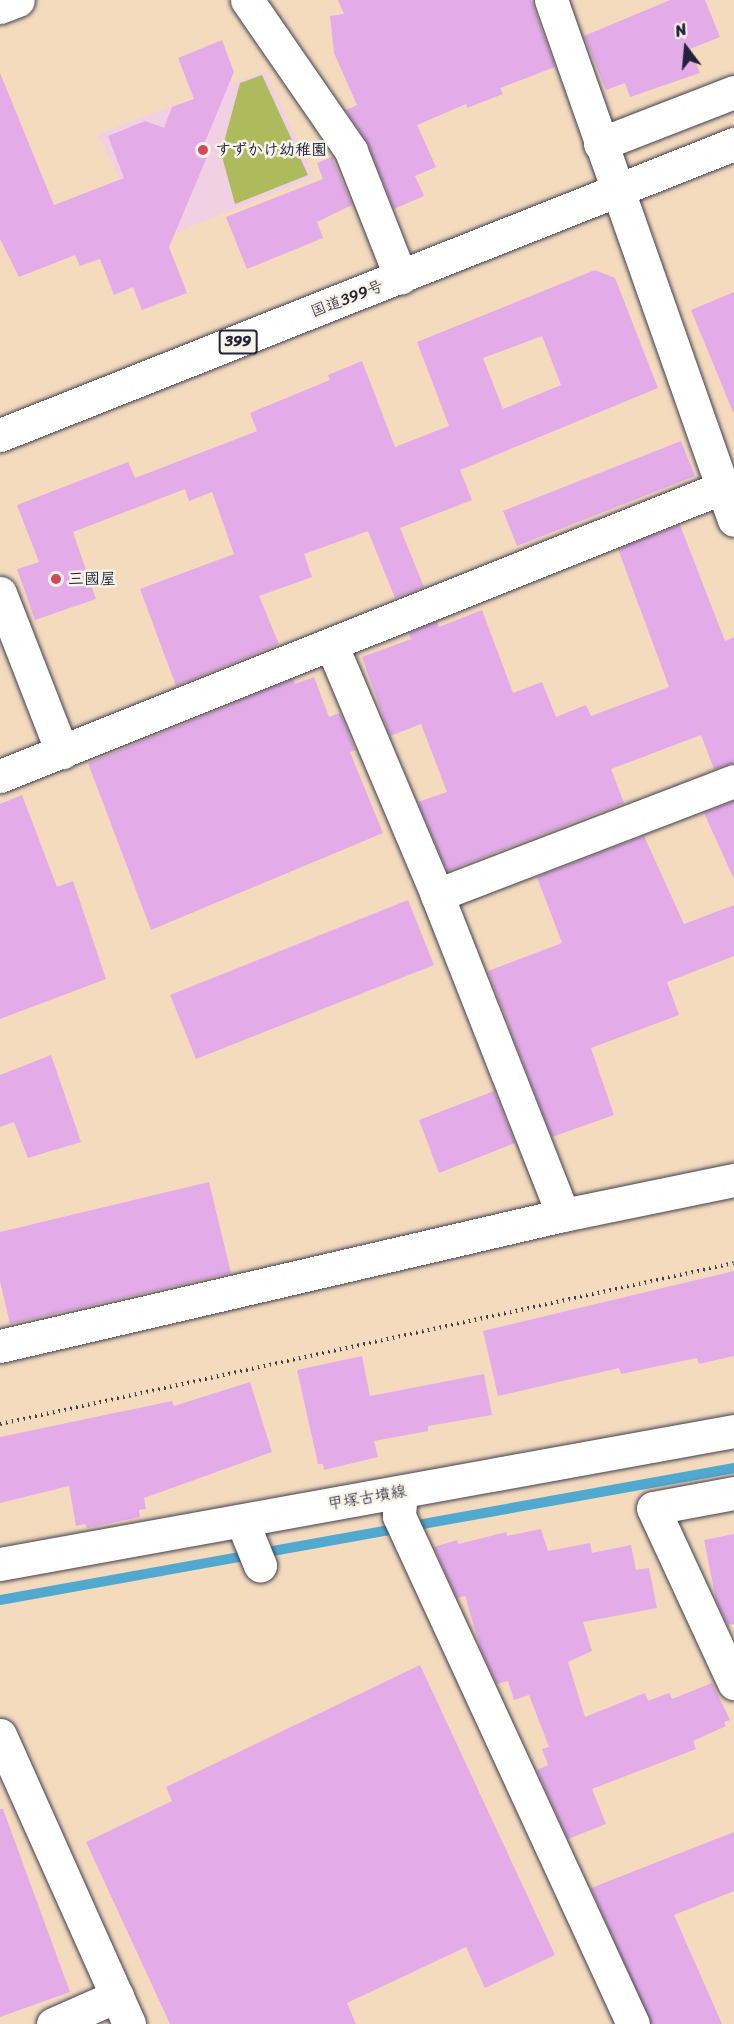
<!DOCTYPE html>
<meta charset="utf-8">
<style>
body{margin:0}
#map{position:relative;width:734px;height:2024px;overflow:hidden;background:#f4dbbe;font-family:Sriracha,"Klee One",sans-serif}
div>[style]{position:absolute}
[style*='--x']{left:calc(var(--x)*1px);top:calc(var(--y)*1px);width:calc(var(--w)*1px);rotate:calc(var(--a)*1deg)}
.built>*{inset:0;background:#f1d0e3}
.green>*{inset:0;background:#aebb5d}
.stream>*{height:10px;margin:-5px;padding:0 5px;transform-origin:5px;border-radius:5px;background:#52a9cf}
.building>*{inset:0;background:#e3ace9}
.path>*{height:4px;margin-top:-2px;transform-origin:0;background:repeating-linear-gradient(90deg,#423e4f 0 1.5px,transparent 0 6px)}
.roads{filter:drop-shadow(0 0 2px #423e4f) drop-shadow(0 0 2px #423e4f)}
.minor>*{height:33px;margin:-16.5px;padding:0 16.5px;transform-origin:16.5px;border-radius:16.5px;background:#fff}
.major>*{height:33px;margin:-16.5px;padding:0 16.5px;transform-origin:16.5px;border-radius:16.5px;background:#fff}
.highway>*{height:33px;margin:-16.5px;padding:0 16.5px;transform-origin:16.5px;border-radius:16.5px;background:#fff}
.dots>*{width:16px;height:16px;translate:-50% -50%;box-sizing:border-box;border:3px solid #f7f3e8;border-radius:50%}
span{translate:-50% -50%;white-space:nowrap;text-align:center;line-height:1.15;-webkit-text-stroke:5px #f7f3e8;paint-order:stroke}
.shield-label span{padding:2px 4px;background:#f7f3e8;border:2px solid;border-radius:4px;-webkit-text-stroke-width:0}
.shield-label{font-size:15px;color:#22223b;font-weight:700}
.poi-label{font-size:16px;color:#22223b;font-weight:700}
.left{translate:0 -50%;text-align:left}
.street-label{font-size:16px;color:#22223b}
.north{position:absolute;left:656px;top:18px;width:60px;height:60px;-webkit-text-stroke:4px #f7f3e8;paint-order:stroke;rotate:344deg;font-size:16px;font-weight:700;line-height:24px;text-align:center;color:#22223b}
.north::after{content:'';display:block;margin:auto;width:21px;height:27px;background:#22223b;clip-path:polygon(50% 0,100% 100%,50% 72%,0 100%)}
</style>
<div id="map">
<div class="built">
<i style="clip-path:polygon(265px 71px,314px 177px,172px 234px,144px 230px,98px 134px)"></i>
</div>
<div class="green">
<i style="clip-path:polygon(262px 75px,308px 175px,235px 204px,221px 153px,240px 83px)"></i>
</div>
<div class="stream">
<i style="--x:0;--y:1600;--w:746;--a:-10.19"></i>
</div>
<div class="building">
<i style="clip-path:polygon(338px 0,531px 0,555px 67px,500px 88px,503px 94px,467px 108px,466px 104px,417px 125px,436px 167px,415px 176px,424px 196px,394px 209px,368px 144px,346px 110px,357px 105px,334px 53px,330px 16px,344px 14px)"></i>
<i style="clip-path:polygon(670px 0,705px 0,720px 37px,690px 49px,700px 73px,630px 97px,625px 83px,606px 90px,584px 36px)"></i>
<i style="clip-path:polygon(222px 40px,234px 72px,200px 154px,207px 157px,169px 247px,187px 293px,142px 310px,133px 287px,114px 295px,100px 259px,80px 266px,75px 255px,19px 277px,0 239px,0 73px,54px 205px,124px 178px,108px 136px,145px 121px,164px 128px,172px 107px,194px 99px,178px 58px)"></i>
<i style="clip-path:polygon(332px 157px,352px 205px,317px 222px,323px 238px,247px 269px,226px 217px,323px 179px,317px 163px)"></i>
<i style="clip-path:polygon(evenodd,595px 270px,615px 278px,658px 388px,460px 470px,472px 500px,400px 528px,424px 587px,395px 598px,368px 531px,304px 554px,312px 577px,259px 596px,279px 644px,176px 686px,140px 589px,234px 554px,212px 492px,189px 501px,185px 489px,73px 532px,96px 599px,35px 620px,17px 569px,39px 562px,17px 505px,128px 462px,135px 478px,257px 431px,250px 413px,330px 380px,328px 375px,362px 361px,395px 447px,449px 426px,417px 342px,595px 270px,542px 336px,561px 385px,503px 409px,483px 358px,542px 336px)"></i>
<i style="clip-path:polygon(734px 292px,734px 412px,733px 412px,691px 310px)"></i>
<i style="clip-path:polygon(681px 441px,695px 476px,517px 546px,503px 511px)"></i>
<i style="clip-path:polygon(680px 525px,725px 641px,734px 637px,734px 763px,714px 769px,701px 735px,611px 769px,624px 803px,447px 871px,418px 802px,447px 792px,421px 724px,390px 736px,362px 657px,411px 639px,409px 633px,437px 621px,439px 627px,482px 610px,513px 693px,542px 682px,556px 717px,586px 705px,591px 716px,669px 687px,618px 549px)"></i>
<i style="clip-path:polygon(314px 677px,329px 717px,340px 713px,355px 750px,350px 752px,383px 833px,151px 930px,88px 763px,293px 679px,295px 684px)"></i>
<i style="clip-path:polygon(22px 795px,57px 887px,73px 881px,106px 979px,0 1019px,0 804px)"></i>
<i style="clip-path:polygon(734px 801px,734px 879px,704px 813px)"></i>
<i style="clip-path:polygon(644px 836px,684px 924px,734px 905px,734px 956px,667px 982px,679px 1015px,591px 1048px,614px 1115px,552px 1137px,488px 971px,562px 943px,537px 877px)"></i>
<i style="clip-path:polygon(408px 900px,434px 965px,196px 1059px,170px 995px)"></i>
<i style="clip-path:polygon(51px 1055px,81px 1142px,28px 1158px,14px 1122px,0 1127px,0 1075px)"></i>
<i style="clip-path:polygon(494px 1091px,515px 1143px,439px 1173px,419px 1120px)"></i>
<i style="clip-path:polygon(209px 1182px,231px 1273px,10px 1324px,0 1281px,0 1232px)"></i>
<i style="clip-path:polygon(734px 1271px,734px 1356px,699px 1364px,697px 1358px,621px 1374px,619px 1368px,498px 1396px,483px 1331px)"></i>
<i style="clip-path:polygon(362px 1356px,370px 1396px,484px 1374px,492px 1415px,428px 1426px,428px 1431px,374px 1441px,378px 1457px,324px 1470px,323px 1464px,318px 1464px,297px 1370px)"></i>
<i style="clip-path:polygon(250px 1382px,272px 1452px,144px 1498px,146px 1509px,139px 1510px,140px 1517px,87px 1528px,85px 1524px,76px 1526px,69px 1486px,0 1503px,0 1437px,172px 1401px,174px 1406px)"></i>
<i style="clip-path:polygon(541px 1529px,548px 1551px,590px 1543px,592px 1553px,631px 1545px,636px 1570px,649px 1568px,657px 1608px,583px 1622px,592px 1651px,568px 1662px,585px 1717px,645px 1693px,648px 1701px,669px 1693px,672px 1699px,712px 1683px,730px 1720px,724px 1722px,726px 1726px,693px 1741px,696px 1749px,592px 1789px,606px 1824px,568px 1839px,537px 1770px,548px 1765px,542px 1749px,549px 1747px,529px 1695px,514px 1700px,508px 1681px,497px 1684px,481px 1650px,465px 1596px,457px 1598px,434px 1547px,457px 1540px,459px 1544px,506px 1532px,507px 1536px)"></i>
<i style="clip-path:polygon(734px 1534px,734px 1624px,728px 1625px,716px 1600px,704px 1540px)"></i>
<i style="clip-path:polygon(420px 1665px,555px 1955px,485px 1988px,466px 1947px,347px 2003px,356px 2024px,170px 2024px,86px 1842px,172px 1801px,166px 1787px)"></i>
<i style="clip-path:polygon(0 1809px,3px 1809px,70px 1992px,0 2017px)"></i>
<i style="clip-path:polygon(734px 1832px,734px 1891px,674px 1915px,722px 2024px,651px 2024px,591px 1888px)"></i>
</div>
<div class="path">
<i style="--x:0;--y:1424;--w:751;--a:-12.37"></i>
</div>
<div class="roads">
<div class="minor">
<i style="--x:247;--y:0;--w:183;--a:55.4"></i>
<i style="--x:351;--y:151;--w:136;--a:68.5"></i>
<i style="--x:551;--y:0;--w:551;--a:70.61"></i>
<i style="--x:0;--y:7;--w:19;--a:-21"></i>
<i style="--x:600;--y:144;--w:144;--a:-21.2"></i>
<i style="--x:0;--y:593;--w:171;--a:68.7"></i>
<i style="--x:332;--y:646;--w:270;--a:67.1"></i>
<i style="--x:437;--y:895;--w:344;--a:68.5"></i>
<i style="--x:0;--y:776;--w:776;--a:-21.77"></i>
<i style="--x:437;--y:895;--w:318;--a:-21"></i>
<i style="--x:0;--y:1346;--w:578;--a:-13.1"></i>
<i style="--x:563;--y:1215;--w:175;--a:-11.6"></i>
<i style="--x:401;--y:1492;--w:24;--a:95"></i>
<i style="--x:399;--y:1516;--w:559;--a:65.27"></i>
<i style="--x:734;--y:1493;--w:82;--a:169.5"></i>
<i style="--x:653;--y:1508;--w:193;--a:65.2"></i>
<i style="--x:242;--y:1521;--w:48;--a:67.8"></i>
<i style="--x:0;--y:1735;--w:316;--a:65.9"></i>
<i style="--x:53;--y:2024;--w:70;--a:-23.6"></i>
</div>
<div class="major">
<i style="--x:0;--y:1564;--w:746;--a:-10.27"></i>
</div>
<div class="highway">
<i style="--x:0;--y:435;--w:790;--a:-21.63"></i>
</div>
</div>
<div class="dots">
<i style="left:203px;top:150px;background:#d1495b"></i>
<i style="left:56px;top:579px;background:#d1495b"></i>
</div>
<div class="shield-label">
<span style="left:238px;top:342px">399</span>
</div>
<div class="poi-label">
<span class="left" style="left:215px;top:150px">すずかけ幼稚園</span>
<span class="left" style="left:68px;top:579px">三國屋</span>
</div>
<div class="street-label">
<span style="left:347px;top:299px;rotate:-21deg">国道399号</span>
<span style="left:367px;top:1498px;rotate:-10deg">甲塚古墳線</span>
</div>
<div class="north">N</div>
</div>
